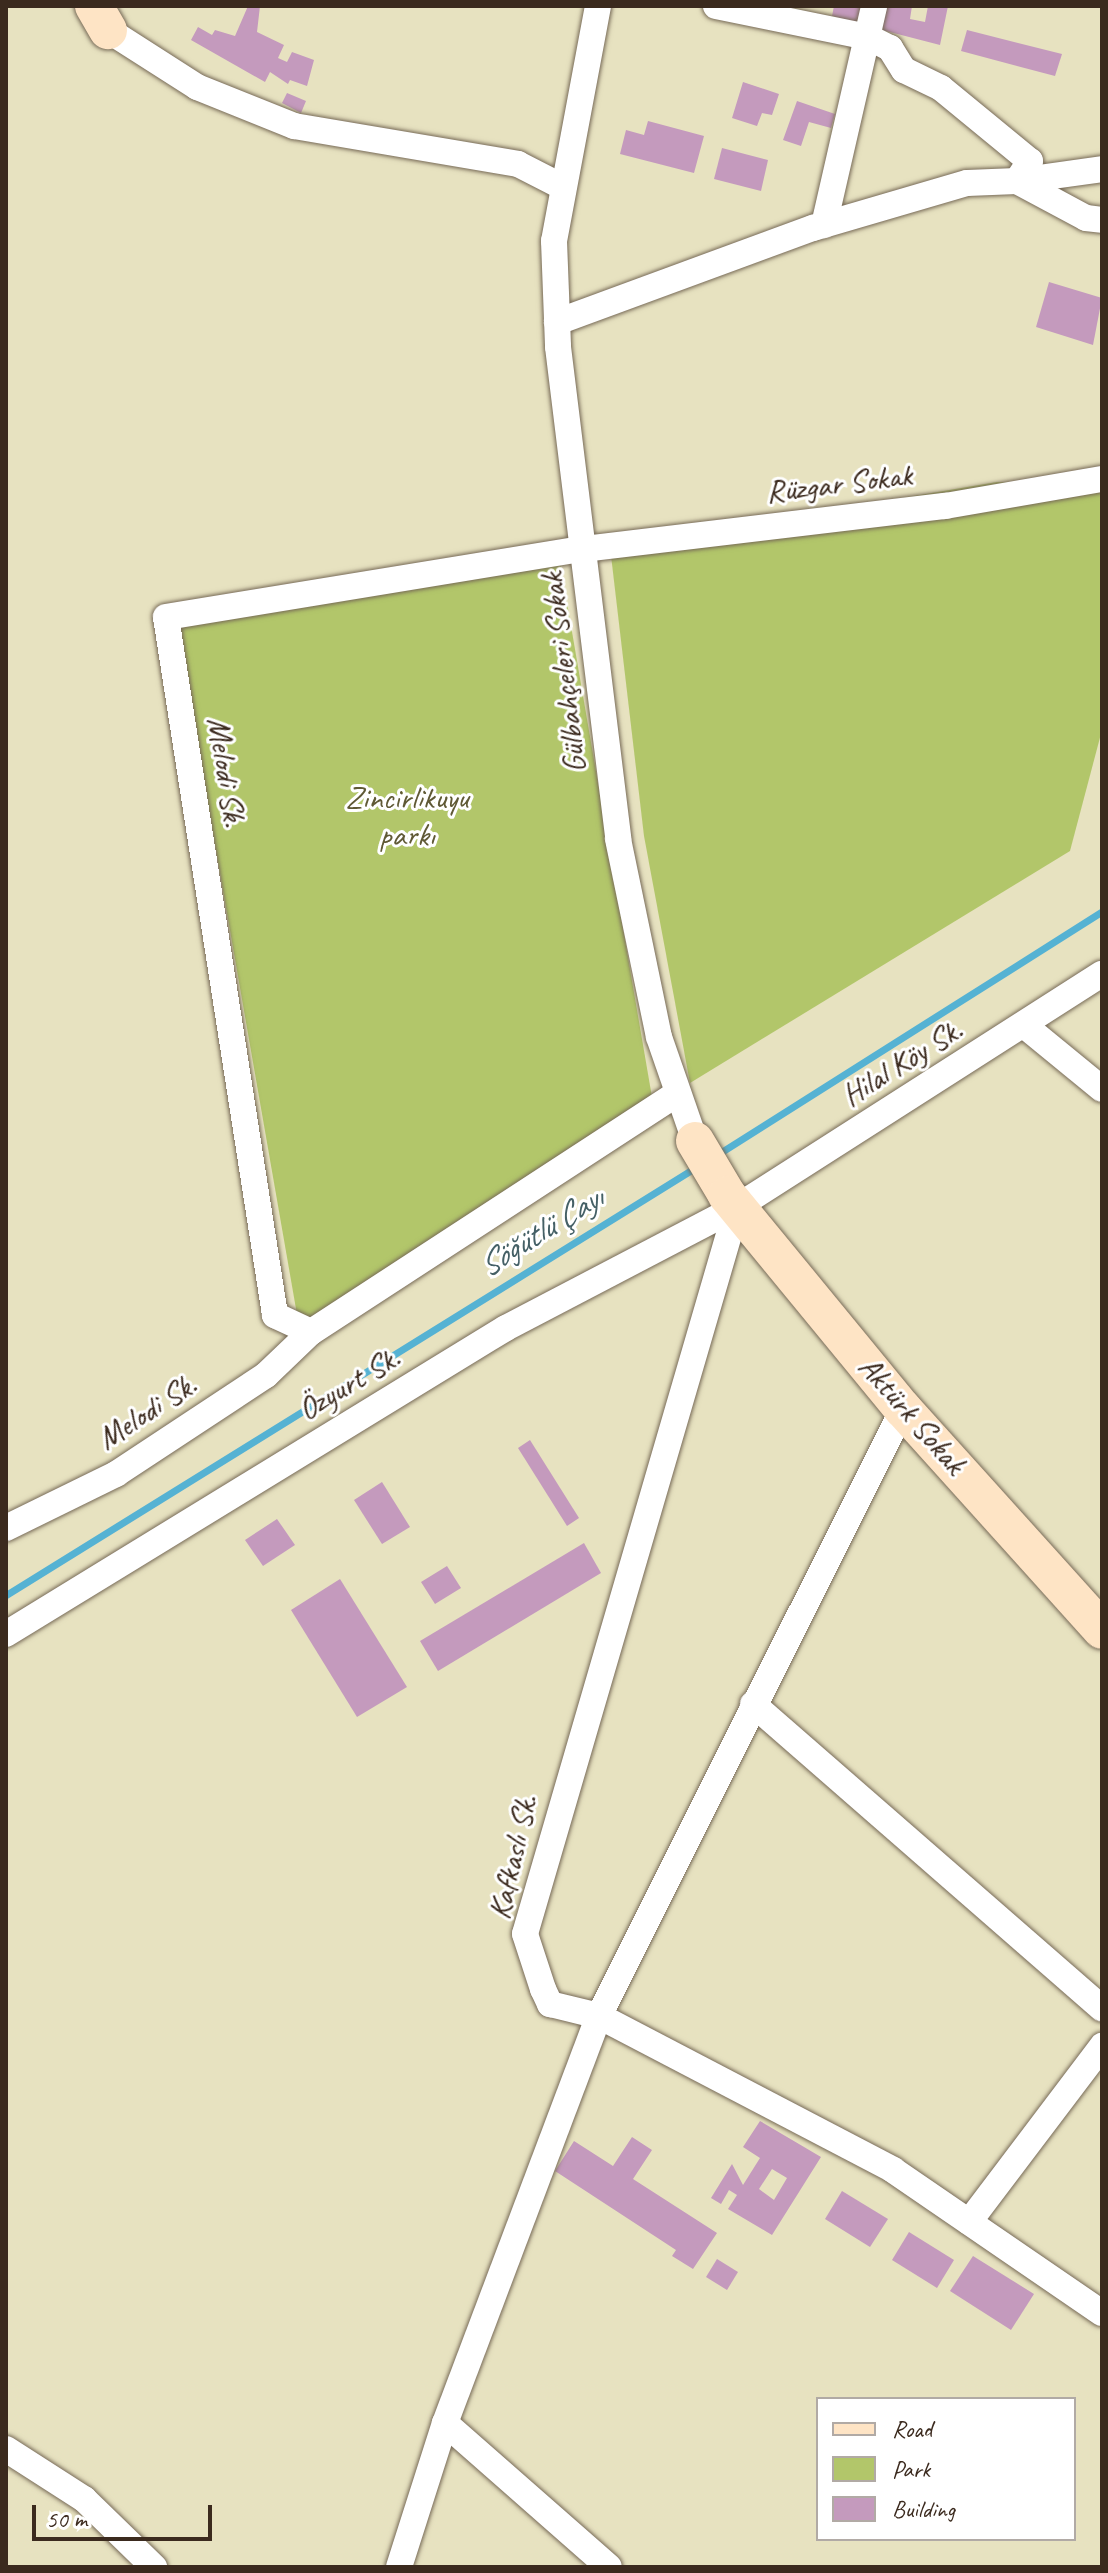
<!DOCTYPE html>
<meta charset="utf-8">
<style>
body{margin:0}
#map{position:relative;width:1108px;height:2573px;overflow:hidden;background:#e7e2c0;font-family:Caveat,sans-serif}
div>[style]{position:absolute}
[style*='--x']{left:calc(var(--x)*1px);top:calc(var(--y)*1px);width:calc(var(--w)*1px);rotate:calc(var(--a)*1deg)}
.green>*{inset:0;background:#b2c66a}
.stream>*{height:7px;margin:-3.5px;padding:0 3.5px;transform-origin:3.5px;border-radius:3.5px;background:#55b2d3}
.building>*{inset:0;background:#c49abd}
.roads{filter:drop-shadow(0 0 2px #776a57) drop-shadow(0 0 2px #776a57)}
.street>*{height:26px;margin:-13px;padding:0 13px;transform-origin:13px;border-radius:13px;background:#fff}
.secondary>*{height:38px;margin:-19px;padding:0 19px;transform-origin:19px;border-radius:19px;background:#fee4c5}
span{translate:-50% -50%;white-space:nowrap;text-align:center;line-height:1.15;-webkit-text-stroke:6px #fff;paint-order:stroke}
.street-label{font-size:32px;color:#3b2a1e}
.park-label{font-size:32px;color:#5f5935}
.water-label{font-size:34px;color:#456066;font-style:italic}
.frame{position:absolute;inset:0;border:8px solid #3b2a1e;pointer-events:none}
.legend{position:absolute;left:816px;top:2397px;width:260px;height:144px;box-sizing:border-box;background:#fff;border:2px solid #b1aaa5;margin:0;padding:10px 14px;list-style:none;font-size:24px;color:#3b2a1e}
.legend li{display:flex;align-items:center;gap:16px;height:40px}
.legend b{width:40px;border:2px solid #b1aaa5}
.scale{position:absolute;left:32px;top:2505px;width:180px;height:36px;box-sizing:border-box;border:4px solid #3b2a1e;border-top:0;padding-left:10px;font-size:24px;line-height:28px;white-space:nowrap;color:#3b2a1e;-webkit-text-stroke:6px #fff;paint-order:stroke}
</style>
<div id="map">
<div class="green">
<i style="clip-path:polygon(997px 482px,1102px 485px,1102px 730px,1070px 851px,690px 1083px,644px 836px,610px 547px)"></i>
<i style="clip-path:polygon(560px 562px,653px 1103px,299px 1326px,176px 621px)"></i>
</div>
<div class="stream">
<i style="--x:715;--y:1156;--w:458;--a:-32.3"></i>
<i style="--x:6;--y:1595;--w:814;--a:-31.8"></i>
</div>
<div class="building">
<i style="clip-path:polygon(248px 6px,260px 6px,257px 32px,284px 45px,278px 58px,287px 62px,292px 52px,314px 60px,307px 86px,290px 80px,288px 84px,270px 72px,265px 82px,191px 40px,198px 27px,212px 35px,215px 30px,235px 36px)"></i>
<i style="clip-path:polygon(834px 6px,864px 6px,860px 24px,832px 16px)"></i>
<i style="clip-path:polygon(886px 6px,912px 6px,910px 19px,925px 22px,928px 6px,948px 6px,940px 45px,882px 30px)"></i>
<i style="clip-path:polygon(967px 30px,1062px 54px,1055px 76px,961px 51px)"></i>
<i style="clip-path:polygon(743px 82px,779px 94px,772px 115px,762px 113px,757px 126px,732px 118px)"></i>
<i style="clip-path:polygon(287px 93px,306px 101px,301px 113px,282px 103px)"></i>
<i style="clip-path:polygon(797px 101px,835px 114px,831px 128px,809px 122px,801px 146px,783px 140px)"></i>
<i style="clip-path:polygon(648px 121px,704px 136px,694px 173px,620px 154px,626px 130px,644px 135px)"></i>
<i style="clip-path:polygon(722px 148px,768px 160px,761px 191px,714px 179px)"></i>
<i style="clip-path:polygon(1049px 282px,1102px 298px,1093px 345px,1036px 327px)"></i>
<i style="clip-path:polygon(530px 1440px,579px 1518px,567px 1526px,518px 1448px)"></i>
<i style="clip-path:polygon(382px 1482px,410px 1527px,382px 1544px,354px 1500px)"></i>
<i style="clip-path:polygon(277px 1519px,295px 1545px,263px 1566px,245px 1540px)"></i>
<i style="clip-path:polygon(584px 1543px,601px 1573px,438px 1671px,420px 1641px)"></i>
<i style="clip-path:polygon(447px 1566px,461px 1588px,435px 1604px,421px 1582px)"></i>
<i style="clip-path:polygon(340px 1579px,407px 1687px,357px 1717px,291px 1610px)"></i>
<i style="clip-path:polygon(evenodd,760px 2121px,821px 2157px,772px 2235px,728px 2209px,737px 2195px,729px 2190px,721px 2204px,711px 2198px,732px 2164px,743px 2185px,760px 2158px,743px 2147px,760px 2121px,772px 2169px,787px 2178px,774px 2200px,759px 2189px,772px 2169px)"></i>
<i style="clip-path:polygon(632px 2137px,652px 2150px,633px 2179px,717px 2233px,693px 2269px,672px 2256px,676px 2250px,555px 2171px,574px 2141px,613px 2166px)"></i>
<i style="clip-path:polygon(842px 2191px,888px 2219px,870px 2247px,825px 2219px)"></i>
<i style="clip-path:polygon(909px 2232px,954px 2260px,937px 2288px,892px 2260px)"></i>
<i style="clip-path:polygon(973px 2256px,1034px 2294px,1011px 2330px,950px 2291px)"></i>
<i style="clip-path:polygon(717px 2259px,738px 2272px,727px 2290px,706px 2277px)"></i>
</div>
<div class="roads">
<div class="street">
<i style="--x:598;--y:6;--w:239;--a:100.6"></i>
<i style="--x:554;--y:241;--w:106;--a:87.8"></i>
<i style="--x:558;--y:347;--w:496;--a:83"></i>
<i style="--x:618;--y:839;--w:202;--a:78.3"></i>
<i style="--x:659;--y:1037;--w:110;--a:70.9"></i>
<i style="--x:716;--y:6;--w:155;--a:11.5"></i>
<i style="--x:868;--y:37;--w:25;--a:27"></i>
<i style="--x:890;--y:48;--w:26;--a:58"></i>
<i style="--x:904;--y:70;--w:41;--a:25.9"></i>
<i style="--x:941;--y:88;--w:115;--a:39.4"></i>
<i style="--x:1030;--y:161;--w:24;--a:123"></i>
<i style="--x:1017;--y:181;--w:86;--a:-8"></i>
<i style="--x:108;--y:30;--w:106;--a:32.6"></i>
<i style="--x:197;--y:87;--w:105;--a:21.9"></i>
<i style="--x:294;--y:126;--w:227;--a:9.6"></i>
<i style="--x:518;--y:164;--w:51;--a:27.1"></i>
<i style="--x:824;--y:225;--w:225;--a:-77.1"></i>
<i style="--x:557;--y:322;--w:273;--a:-20.2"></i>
<i style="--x:813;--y:228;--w:160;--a:-16.3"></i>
<i style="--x:967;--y:183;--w:50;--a:-2.3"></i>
<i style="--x:1017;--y:181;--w:78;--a:28.2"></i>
<i style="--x:1086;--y:218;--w:16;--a:7"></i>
<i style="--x:1025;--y:1026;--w:99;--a:39.3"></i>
<i style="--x:678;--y:1093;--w:438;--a:146.9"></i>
<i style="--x:311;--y:1332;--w:40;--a:-155"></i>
<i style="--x:275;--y:1315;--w:706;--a:-98.88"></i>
<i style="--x:166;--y:617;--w:423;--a:-9.3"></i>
<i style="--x:583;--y:549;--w:365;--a:-6.8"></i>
<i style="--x:945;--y:506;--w:159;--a:-9.8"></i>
<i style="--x:737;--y:1207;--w:757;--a:106.26"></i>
<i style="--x:525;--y:1934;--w:58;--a:71.9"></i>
<i style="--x:543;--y:1989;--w:17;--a:65"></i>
<i style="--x:550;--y:2004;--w:50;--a:13.8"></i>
<i style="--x:599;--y:2016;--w:332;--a:27.6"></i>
<i style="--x:893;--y:2170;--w:253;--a:34.4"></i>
<i style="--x:6;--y:1528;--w:123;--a:-26.1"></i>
<i style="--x:116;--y:1474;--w:180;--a:-33.4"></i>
<i style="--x:266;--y:1375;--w:62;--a:-43.7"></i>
<i style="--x:6;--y:1634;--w:586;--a:-31.47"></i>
<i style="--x:506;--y:1328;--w:261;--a:-27.6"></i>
<i style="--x:737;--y:1207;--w:433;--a:-32.6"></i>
<i style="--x:753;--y:1704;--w:463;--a:41.1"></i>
<i style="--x:969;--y:2222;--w:221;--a:-52.9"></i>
<i style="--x:445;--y:2423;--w:218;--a:41.3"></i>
<i style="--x:6;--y:2449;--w:93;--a:32.7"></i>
<i style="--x:84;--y:2499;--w:98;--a:44.2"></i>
<i style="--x:399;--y:2567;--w:151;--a:-72.3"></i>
<i style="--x:445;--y:2423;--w:435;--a:-69.3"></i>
<i style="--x:599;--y:2016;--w:679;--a:-63.4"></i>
</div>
<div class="secondary">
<i style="--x:94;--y:6;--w:28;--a:60"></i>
<i style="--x:695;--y:1141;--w:63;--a:59.3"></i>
<i style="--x:727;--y:1195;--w:277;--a:50.6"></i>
<i style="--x:903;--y:1409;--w:297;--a:48"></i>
</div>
</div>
<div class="street-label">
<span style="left:839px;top:484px;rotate:-7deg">Rüzgar Sokak</span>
<span style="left:564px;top:673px;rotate:-97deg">Gülbahçeleri Sokak</span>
<span style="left:226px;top:772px;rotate:81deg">Melodi Sk.</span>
<span style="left:902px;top:1063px;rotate:-32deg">Hilal Köy Sk.</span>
<span style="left:349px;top:1384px;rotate:-31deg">Özyurt Sk.</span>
<span style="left:147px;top:1412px;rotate:-33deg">Melodi Sk.</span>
<span style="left:912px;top:1415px;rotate:49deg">Aktürk Sokak</span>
<span style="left:513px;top:1857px;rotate:-77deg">Kafkaslı Sk.</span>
</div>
<div class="park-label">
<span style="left:407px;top:817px">Zincirlikuyu<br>parkı</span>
</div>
<div class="water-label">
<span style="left:540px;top:1231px;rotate:-32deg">Söğütlü Çayı</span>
</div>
<div class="frame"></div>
<ul class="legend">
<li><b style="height:10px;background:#fee4c5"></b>Road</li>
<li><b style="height:22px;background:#b2c66a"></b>Park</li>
<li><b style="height:22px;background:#c49abd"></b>Building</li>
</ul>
<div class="scale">50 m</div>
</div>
